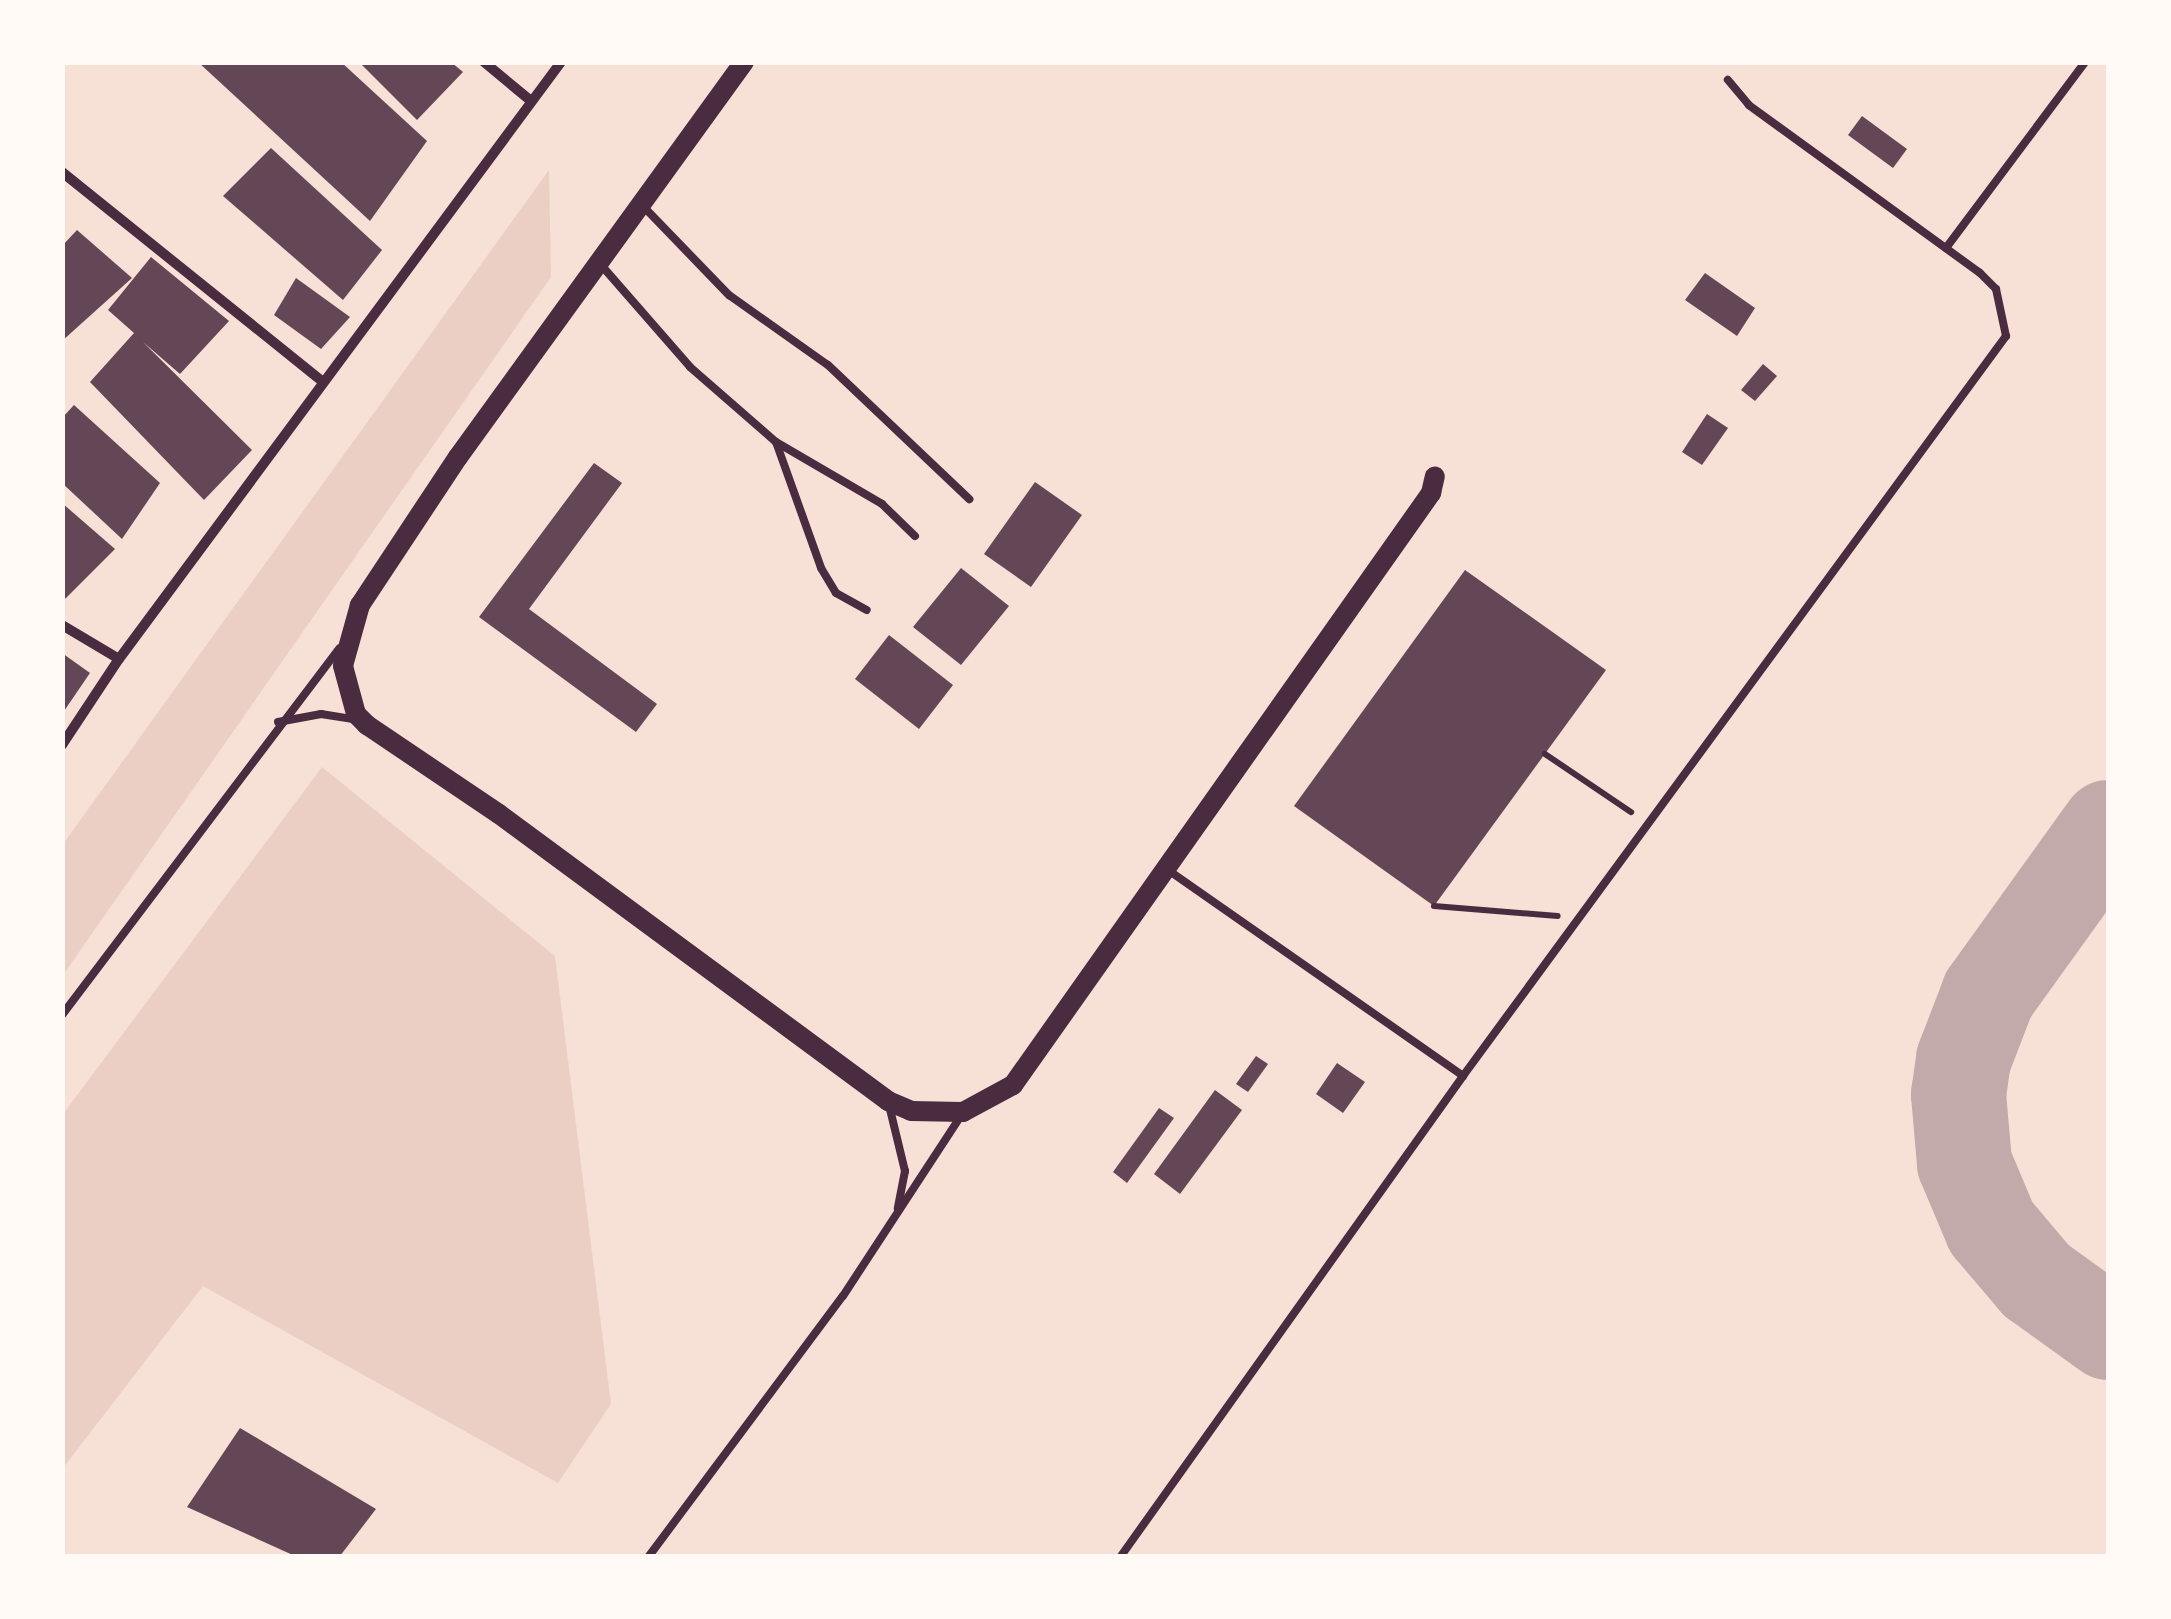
<!DOCTYPE html>
<style>
body{margin:0}
#map{position:relative;width:2171px;height:1619px;overflow:hidden;background:#f7e1d7;font-family:"Source Sans 3",sans-serif}
div>[style]{position:absolute}
[style*='--x']{left:calc(var(--x)*1px);top:calc(var(--y)*1px);width:calc(var(--w)*1px);rotate:calc(var(--a)*1deg)}
.green>*{inset:0;background:#ebcfc5}
.taxiway>*{height:95px;margin:-47.5px;padding:0 47.5px;transform-origin:47.5px;border-radius:47.5px;background:#c3aaaa}
.building>*{inset:0;background:#644757}
.path>*{height:6px;margin:-3px;padding:0 3px;transform-origin:3px;border-radius:3px;background:#4a2c40}
.service>*{height:8px;margin:-4px;padding:0 4px;transform-origin:4px;border-radius:4px;background:#4a2c40}
.minor>*{height:10px;margin:-5px;padding:0 5px;transform-origin:5px;border-radius:5px;background:#4a2c40}
.secondary>*{height:20px;margin:-10px;padding:0 10px;transform-origin:10px;border-radius:10px;background:#4a2c40}
span{translate:-50% -50%;white-space:nowrap;text-align:center;line-height:1.15;-webkit-text-stroke:10px #fffaf5;paint-order:stroke}
.frame{position:absolute;inset:0;border:65px solid #fffaf5;pointer-events:none}
</style>
<div id="map">
<div class="green">
<i style="clip-path:polygon(549px 170px,551px 277px,63px 975px,63px 844px)"></i>
<i style="clip-path:polygon(322px 767px,555px 956px,611px 1404px,558px 1483px,203px 1286px,63px 1468px,63px 1114px)"></i>
</div>
<div class="taxiway">
<i style="--x:2108;--y:827;--w:206;--a:125.7"></i>
<i style="--x:1988;--y:994;--w:70;--a:111"></i>
<i style="--x:1963;--y:1059;--w:35;--a:98"></i>
<i style="--x:1958;--y:1094;--w:69;--a:85"></i>
<i style="--x:1964;--y:1163;--w:69;--a:67.1"></i>
<i style="--x:1991;--y:1227;--w:70;--a:49.7"></i>
<i style="--x:2036;--y:1280;--w:89;--a:35.8"></i>
</div>
<div class="building">
<i style="clip-path:polygon(198px 62px,341px 62px,427px 141px,370px 221px)"></i>
<i style="clip-path:polygon(359px 62px,451px 62px,463px 72px,417px 120px)"></i>
<i style="clip-path:polygon(1862px 116px,1907px 149px,1893px 168px,1848px 135px)"></i>
<i style="clip-path:polygon(271px 148px,382px 250px,343px 300px,223px 196px)"></i>
<i style="clip-path:polygon(77px 230px,132px 278px,62px 341px,62px 246px)"></i>
<i style="clip-path:polygon(151px 257px,229px 321px,180px 374px,143px 342px,252px 450px,204px 500px,90px 382px,134px 333px,108px 310px)"></i>
<i style="clip-path:polygon(1705px 273px,1755px 308px,1737px 336px,1685px 300px)"></i>
<i style="clip-path:polygon(296px 278px,350px 317px,321px 349px,274px 315px)"></i>
<i style="clip-path:polygon(1763px 364px,1777px 376px,1755px 401px,1741px 390px)"></i>
<i style="clip-path:polygon(74px 405px,160px 483px,122px 539px,62px 483px,62px 418px)"></i>
<i style="clip-path:polygon(1707px 414px,1728px 428px,1702px 465px,1682px 452px)"></i>
<i style="clip-path:polygon(594px 463px,622px 483px,529px 609px,657px 704px,636px 732px,479px 617px)"></i>
<i style="clip-path:polygon(1035px 482px,1082px 515px,1031px 587px,984px 554px)"></i>
<i style="clip-path:polygon(62px 503px,115px 549px,62px 602px)"></i>
<i style="clip-path:polygon(961px 568px,1009px 606px,961px 665px,913px 627px)"></i>
<i style="clip-path:polygon(1465px 570px,1606px 670px,1434px 906px,1294px 806px)"></i>
<i style="clip-path:polygon(889px 635px,953px 685px,919px 729px,855px 679px)"></i>
<i style="clip-path:polygon(62px 653px,90px 673px,62px 714px)"></i>
<i style="clip-path:polygon(1256px 1056px,1268px 1064px,1248px 1092px,1236px 1084px)"></i>
<i style="clip-path:polygon(1337px 1063px,1365px 1082px,1343px 1113px,1316px 1094px)"></i>
<i style="clip-path:polygon(1215px 1090px,1242px 1110px,1180px 1194px,1154px 1174px)"></i>
<i style="clip-path:polygon(1159px 1108px,1174px 1118px,1127px 1183px,1113px 1172px)"></i>
<i style="clip-path:polygon(240px 1428px,376px 1509px,340px 1556px,295px 1556px,187px 1507px)"></i>
</div>
<div class="path">
<i style="--x:1545;--y:754;--w:104;--a:34"></i>
<i style="--x:1434;--y:906;--w:124;--a:4.6"></i>
</div>
<div class="service">
<i style="--x:641;--y:204;--w:127;--a:46"></i>
<i style="--x:729;--y:295;--w:121;--a:35.3"></i>
<i style="--x:828;--y:365;--w:195;--a:43.5"></i>
<i style="--x:1946;--y:248;--w:232;--a:-53.2"></i>
<i style="--x:602;--y:266;--w:134;--a:48.9"></i>
<i style="--x:690;--y:367;--w:114;--a:41.1"></i>
<i style="--x:776;--y:442;--w:123;--a:30.3"></i>
<i style="--x:882;--y:504;--w:46;--a:44.1"></i>
<i style="--x:776;--y:442;--w:134;--a:70.3"></i>
<i style="--x:821;--y:568;--w:29;--a:59"></i>
<i style="--x:836;--y:593;--w:35;--a:29"></i>
<i style="--x:278;--y:722;--w:44;--a:-10.5"></i>
<i style="--x:321;--y:714;--w:31;--a:9"></i>
<i style="--x:1168;--y:870;--w:360;--a:34.9"></i>
<i style="--x:62;--y:1015;--w:460;--a:-52.9"></i>
<i style="--x:889;--y:1105;--w:68;--a:76.4"></i>
<i style="--x:905;--y:1171;--w:38;--a:101"></i>
<i style="--x:649;--y:1556;--w:324;--a:-53.3"></i>
<i style="--x:843;--y:1296;--w:215;--a:-56.8"></i>
<i style="--x:1121;--y:1556;--w:589;--a:-54.53"></i>
<i style="--x:1463;--y:1076;--w:918;--a:-53.73"></i>
<i style="--x:2006;--y:336;--w:48;--a:-102"></i>
<i style="--x:1996;--y:289;--w:23;--a:-135"></i>
<i style="--x:1980;--y:273;--w:286;--a:-144"></i>
<i style="--x:1749;--y:105;--w:33;--a:-130"></i>
</div>
<div class="minor">
<i style="--x:484;--y:62;--w:61;--a:39.7"></i>
<i style="--x:62;--y:172;--w:334;--a:38.8"></i>
<i style="--x:62;--y:625;--w:66;--a:30.8"></i>
<i style="--x:62;--y:745;--w:103;--a:-56.5"></i>
<i style="--x:119;--y:659;--w:743;--a:-53.48"></i>
</div>
<div class="secondary">
<i style="--x:744;--y:62;--w:488;--a:125.9"></i>
<i style="--x:458;--y:457;--w:178;--a:123.5"></i>
<i style="--x:360;--y:605;--w:63;--a:105.6"></i>
<i style="--x:343;--y:666;--w:50;--a:74.8"></i>
<i style="--x:356;--y:714;--w:16;--a:45"></i>
<i style="--x:367;--y:725;--w:159;--a:34"></i>
<i style="--x:499;--y:814;--w:483;--a:36.4"></i>
<i style="--x:888;--y:1101;--w:25;--a:23"></i>
<i style="--x:911;--y:1111;--w:52;--a:1.1"></i>
<i style="--x:963;--y:1112;--w:57;--a:-28.4"></i>
<i style="--x:1013;--y:1085;--w:725;--a:-54.77"></i>
<i style="--x:1431;--y:493;--w:17;--a:-77"></i>
</div>
<div class="frame"></div>
</div>
